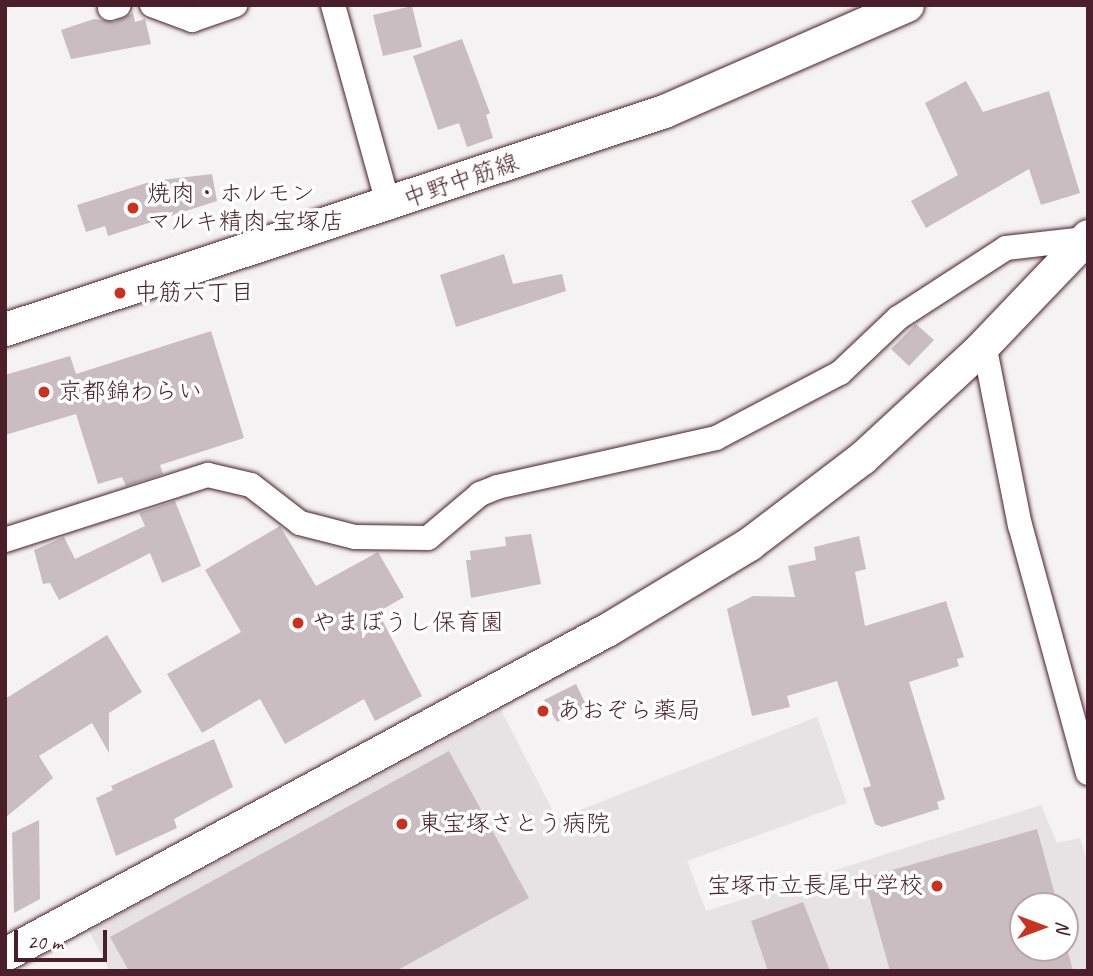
<!DOCTYPE html>
<meta charset="utf-8">
<style>
body{margin:0}
#map{position:relative;width:1093px;height:976px;overflow:hidden;background:#f4f2f2;font-family:Caveat,"Klee One",sans-serif}
div>[style]{position:absolute}
[style*='--x']{left:calc(var(--x)*1px);top:calc(var(--y)*1px);width:calc(var(--w)*1px);rotate:calc(var(--a)*1deg)}
.built>*{inset:0;background:#e7e2e3}
.building>*{inset:0;background:#cabdc1}
.roads{filter:drop-shadow(0 0 2px #4a1f2b) drop-shadow(0 0 2px #4a1f2b)}
.street>*{height:24px;margin:-12px;padding:0 12px;transform-origin:12px;border-radius:12px;background:#fff}
.secondary>*{height:33px;margin:-16.5px;padding:0 16.5px;transform-origin:16.5px;border-radius:16.5px;background:#fff}
.dots>*{width:19px;height:19px;translate:-50% -50%;box-sizing:border-box;border:4px solid #fff;border-radius:50%}
span{translate:-50% -50%;white-space:nowrap;text-align:center;line-height:1.15;-webkit-text-stroke:7px #fff;paint-order:stroke}
.street-label{font-size:24px;color:#4a1f2b}
.poi-label{font-size:24px;color:#4a1f2b}
.left{translate:0 -50%;text-align:left}
.right{translate:-100% -50%;text-align:right}
.frame{position:absolute;inset:0;border:7px solid #4a1f2b;pointer-events:none}
.north{position:absolute;left:1009px;top:892px;width:70px;height:70px;box-sizing:border-box;background:#fff;border:2px solid #b7a5aa;border-radius:50%;rotate:90deg;font-size:19px;font-weight:700;line-height:28px;text-align:center;color:#4a1f2b}
.north::after{content:'';display:block;margin:auto;width:24px;height:32px;background:#c8321e;clip-path:polygon(50% 0,100% 100%,50% 72%,0 100%)}
.scale{position:absolute;left:14px;top:930px;width:93px;height:32px;box-sizing:border-box;border:4px solid #4a1f2b;border-top:0;padding-left:9px;font-size:21px;line-height:24px;white-space:nowrap;color:#4a1f2b;-webkit-text-stroke:5px #fff;paint-order:stroke}
</style>
<div id="map">
<div class="built">
<i style="clip-path:polygon(evenodd,501px 710px,557px 819px,817px 717px,847px 803px,687px 861px,706px 911px,1041px 805px,1057px 843px,1080px 838px,1088px 865px,1088px 971px,110px 971px,89px 931px,501px 710px,1023px 906px,1065px 906px,1065px 948px,1023px 948px,1023px 906px)"></i>
</div>
<div class="building">
<i style="clip-path:polygon(412px 6px,422px 47px,383px 56px,373px 15px)"></i>
<i style="clip-path:polygon(133px 13px,135px 22px,145px 19px,151px 44px,71px 59px,61px 30px,94px 19px,115px 22px)"></i>
<i style="clip-path:polygon(462px 39px,490px 113px,486px 115px,493px 138px,467px 147px,459px 123px,438px 130px,413px 56px)"></i>
<i style="clip-path:polygon(966px 81px,983px 112px,1049px 91px,1080px 193px,1041px 205px,1029px 169px,926px 228px,911px 201px,958px 175px,925px 103px)"></i>
<i style="clip-path:polygon(212px 174px,217px 201px,108px 236px,105px 226px,86px 232px,77px 205px,153px 181px)"></i>
<i style="clip-path:polygon(504px 254px,513px 284px,562px 274px,566px 291px,456px 327px,440px 275px)"></i>
<i style="clip-path:polygon(916px 324px,934px 340px,909px 366px,891px 349px)"></i>
<i style="clip-path:polygon(211px 331px,244px 438px,160px 465px,163px 474px,126px 486px,122px 477px,98px 484px,76px 414px,5px 435px,5px 375px,70px 356px,76px 374px)"></i>
<i style="clip-path:polygon(175px 501px,201px 566px,162px 583px,150px 553px,59px 600px,50px 583px,43px 584px,34px 550px,64px 537px,75px 559px,145px 526px,139px 513px)"></i>
<i style="clip-path:polygon(280px 526px,316px 586px,378px 552px,404px 597px,378px 612px,422px 696px,375px 721px,364px 699px,285px 744px,260px 699px,202px 733px,167px 674px,241px 632px,205px 570px)"></i>
<i style="clip-path:polygon(531px 534px,541px 584px,471px 598px,466px 560px,471px 560px,470px 551px,506px 546px,505px 537px)"></i>
<i style="clip-path:polygon(859px 536px,866px 569px,855px 572px,865px 626px,946px 601px,964px 657px,957px 659px,959px 666px,909px 682px,945px 799px,937px 802px,939px 809px,882px 827px,875px 824px,863px 788px,871px 786px,837px 681px,787px 696px,790px 707px,752px 716px,727px 609px,753px 596px,795px 597px,788px 566px,816px 560px,814px 547px)"></i>
<i style="clip-path:polygon(107px 635px,142px 692px,109px 713px,109px 753px,92px 723px,39px 756px,53px 778px,5px 818px,5px 699px)"></i>
<i style="clip-path:polygon(576px 684px,587px 707px,557px 722px,544px 700px)"></i>
<i style="clip-path:polygon(214px 739px,233px 787px,174px 819px,177px 828px,116px 856px,96px 798px,113px 790px,111px 786px)"></i>
<i style="clip-path:polygon(449px 751px,529px 898px,396px 971px,129px 971px,110px 937px)"></i>
<i style="clip-path:polygon(39px 820px,40px 899px,14px 913px,12px 833px)"></i>
<i style="clip-path:polygon(1037px 829px,1058px 906px,1023px 906px,1023px 948px,1065px 948px,1065px 941px,1073px 971px,890px 971px,864px 878px)"></i>
<i style="clip-path:polygon(803px 902px,830px 971px,768px 971px,751px 921px)"></i>
</div>
<div class="roads">
<div class="street">
<i style="--x:152;--y:5;--w:43;--a:20.6"></i>
<i style="--x:192;--y:20;--w:46;--a:-19.2"></i>
<i style="--x:333;--y:5;--w:210;--a:74.5"></i>
<i style="--x:110;--y:8;--w:9;--a:-18"></i>
<i style="--x:984;--y:344;--w:185;--a:78.8"></i>
<i style="--x:1020;--y:525;--w:257;--a:74.7"></i>
<i style="--x:5;--y:540;--w:213;--a:-17.8"></i>
<i style="--x:208;--y:475;--w:44;--a:13.1"></i>
<i style="--x:251;--y:485;--w:62;--a:37.8"></i>
<i style="--x:300;--y:523;--w:57;--a:14.3"></i>
<i style="--x:355;--y:537;--w:73;--a:0.8"></i>
<i style="--x:428;--y:538;--w:68;--a:-40.2"></i>
<i style="--x:480;--y:494;--w:18;--a:-22"></i>
<i style="--x:497;--y:487;--w:224;--a:-12.6"></i>
<i style="--x:716;--y:438;--w:140;--a:-27.7"></i>
<i style="--x:840;--y:373;--w:80;--a:-43.5"></i>
<i style="--x:898;--y:318;--w:129;--a:-32.9"></i>
<i style="--x:1006;--y:248;--w:80;--a:-6.5"></i>
</div>
<div class="secondary">
<i style="--x:5;--y:329;--w:694;--a:-18.3"></i>
<i style="--x:664;--y:111;--w:265;--a:-23.6"></i>
<i style="--x:5;--y:954;--w:685;--a:-28.32"></i>
<i style="--x:608;--y:629;--w:165;--a:-31.1"></i>
<i style="--x:749;--y:544;--w:142;--a:-37.3"></i>
<i style="--x:862;--y:458;--w:158;--a:-42.7"></i>
<i style="--x:978;--y:351;--w:159;--a:-46.3"></i>
</div>
</div>
<div class="dots">
<i style="left:133px;top:208px;background:#c8321e"></i>
<i style="left:120px;top:293px;background:#c8321e"></i>
<i style="left:44px;top:392px;background:#c8321e"></i>
<i style="left:298px;top:623px;background:#c8321e"></i>
<i style="left:543px;top:711px;background:#c8321e"></i>
<i style="left:402px;top:824px;background:#c8321e"></i>
<i style="left:937px;top:886px;background:#c8321e"></i>
</div>
<div class="street-label">
<span style="left:461px;top:181px;rotate:-19deg">中野中筋線</span>
</div>
<div class="poi-label">
<span class="left" style="left:147px;top:208px">焼肉・ホルモン<br>マルキ精肉 宝塚店</span>
<span class="left" style="left:134px;top:293px">中筋六丁目</span>
<span class="left" style="left:58px;top:392px">京都錦わらい</span>
<span class="left" style="left:312px;top:623px">やまぼうし保育園</span>
<span class="left" style="left:557px;top:711px">あおぞら薬局</span>
<span class="left" style="left:418px;top:824px">東宝塚さとう病院</span>
<span class="right" style="left:923px;top:886px">宝塚市立長尾中学校</span>
</div>
<div class="frame"></div>
<div class="north">N</div>
<div class="scale">20 m</div>
</div>
